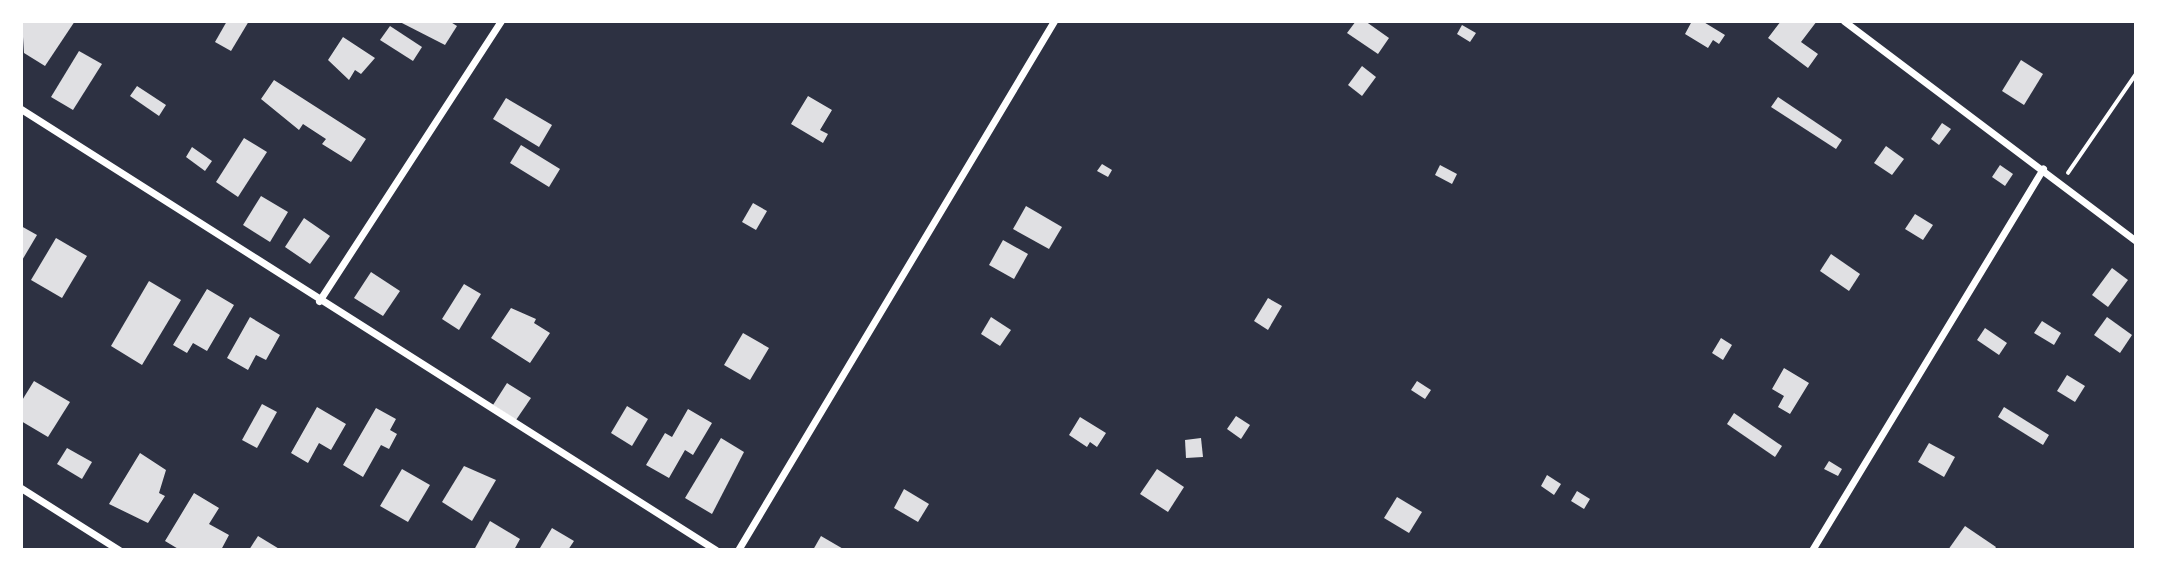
<!DOCTYPE html>
<style>
body{margin:0}
#map{position:relative;width:2157px;height:571px;overflow:hidden;background:#2d3142;font-family:"Varela Round",sans-serif}
div>[style]{position:absolute}
[style*='--x']{left:calc(var(--x)*1px);top:calc(var(--y)*1px);width:calc(var(--w)*1px);rotate:calc(var(--a)*1deg)}
.building>*{inset:0;background:#e0e0e3}
.path>*{height:3.5px;margin:-1.75px;padding:0 1.75px;transform-origin:1.75px;border-radius:1.75px;background:#fff}
.minor>*{height:7px;margin:-3.5px;padding:0 3.5px;transform-origin:3.5px;border-radius:3.5px;background:#fff}
span{translate:-50% -50%;white-space:nowrap;text-align:center;line-height:1.15;-webkit-text-stroke:5px #fff;paint-order:stroke}
.frame{position:absolute;inset:0;border:23px solid #fff;pointer-events:none}
</style>
<div id="map">
<div class="building">
<i style="clip-path:polygon(22px 21px,75px 21px,45px 66px,24px 53px)"></i>
<i style="clip-path:polygon(227px 21px,249px 21px,231px 51px,215px 42px)"></i>
<i style="clip-path:polygon(398px 21px,449px 21px,457px 26px,445px 45px)"></i>
<i style="clip-path:polygon(1356px 21px,1365px 21px,1389px 38px,1378px 54px,1347px 33px)"></i>
<i style="clip-path:polygon(1692px 21px,1702px 21px,1725px 35px,1719px 44px,1713px 40px,1708px 48px,1685px 34px)"></i>
<i style="clip-path:polygon(1781px 21px,1817px 21px,1801px 42px,1818px 54px,1808px 68px,1768px 38px)"></i>
<i style="clip-path:polygon(1462px 25px,1476px 33px,1470px 42px,1457px 34px)"></i>
<i style="clip-path:polygon(390px 26px,422px 47px,413px 61px,380px 40px)"></i>
<i style="clip-path:polygon(343px 37px,375px 58px,361px 74px,355px 70px,349px 80px,328px 60px)"></i>
<i style="clip-path:polygon(79px 51px,102px 64px,73px 110px,51px 97px)"></i>
<i style="clip-path:polygon(2021px 60px,2043px 74px,2024px 105px,2002px 91px)"></i>
<i style="clip-path:polygon(1362px 66px,1376px 77px,1362px 96px,1348px 85px)"></i>
<i style="clip-path:polygon(274px 80px,366px 139px,351px 162px,322px 144px,326px 139px,303px 124px,299px 130px,261px 99px)"></i>
<i style="clip-path:polygon(137px 86px,166px 105px,159px 116px,130px 96px)"></i>
<i style="clip-path:polygon(808px 96px,832px 110px,820px 130px,828px 134px,823px 143px,791px 124px)"></i>
<i style="clip-path:polygon(1778px 97px,1842px 140px,1836px 149px,1771px 107px)"></i>
<i style="clip-path:polygon(506px 98px,552px 125px,539px 147px,493px 119px)"></i>
<i style="clip-path:polygon(1942px 123px,1951px 129px,1939px 145px,1931px 139px)"></i>
<i style="clip-path:polygon(244px 138px,267px 152px,238px 197px,216px 182px)"></i>
<i style="clip-path:polygon(521px 145px,560px 169px,549px 187px,510px 163px)"></i>
<i style="clip-path:polygon(1886px 146px,1904px 159px,1892px 175px,1874px 163px)"></i>
<i style="clip-path:polygon(192px 147px,212px 161px,205px 171px,186px 157px)"></i>
<i style="clip-path:polygon(1102px 164px,1112px 170px,1108px 177px,1097px 171px)"></i>
<i style="clip-path:polygon(1440px 165px,1457px 174px,1452px 184px,1435px 175px)"></i>
<i style="clip-path:polygon(2000px 165px,2013px 174px,2005px 186px,1992px 177px)"></i>
<i style="clip-path:polygon(261px 196px,288px 212px,270px 242px,243px 225px)"></i>
<i style="clip-path:polygon(753px 203px,767px 211px,756px 230px,742px 222px)"></i>
<i style="clip-path:polygon(1026px 206px,1062px 227px,1049px 249px,1013px 229px)"></i>
<i style="clip-path:polygon(1915px 214px,1933px 225px,1923px 240px,1905px 229px)"></i>
<i style="clip-path:polygon(304px 218px,330px 236px,310px 264px,285px 247px)"></i>
<i style="clip-path:polygon(21px 226px,37px 235px,21px 262px)"></i>
<i style="clip-path:polygon(56px 238px,87px 256px,62px 298px,31px 280px)"></i>
<i style="clip-path:polygon(1003px 240px,1028px 254px,1014px 279px,989px 265px)"></i>
<i style="clip-path:polygon(1831px 254px,1860px 274px,1849px 291px,1820px 271px)"></i>
<i style="clip-path:polygon(2112px 268px,2128px 280px,2108px 307px,2092px 295px)"></i>
<i style="clip-path:polygon(371px 272px,400px 291px,383px 316px,354px 298px)"></i>
<i style="clip-path:polygon(149px 281px,181px 300px,142px 365px,111px 346px)"></i>
<i style="clip-path:polygon(464px 284px,481px 294px,459px 330px,442px 319px)"></i>
<i style="clip-path:polygon(207px 289px,234px 305px,207px 351px,193px 343px,187px 353px,173px 345px)"></i>
<i style="clip-path:polygon(1268px 298px,1282px 306px,1268px 330px,1254px 321px)"></i>
<i style="clip-path:polygon(511px 308px,536px 319px,534px 323px,550px 333px,530px 363px,491px 338px)"></i>
<i style="clip-path:polygon(250px 317px,280px 335px,266px 360px,256px 355px,248px 370px,227px 358px)"></i>
<i style="clip-path:polygon(991px 317px,1011px 330px,1000px 346px,981px 334px)"></i>
<i style="clip-path:polygon(2107px 317px,2132px 335px,2120px 353px,2094px 335px)"></i>
<i style="clip-path:polygon(2042px 321px,2061px 333px,2054px 345px,2034px 333px)"></i>
<i style="clip-path:polygon(1985px 328px,2007px 343px,1999px 355px,1977px 340px)"></i>
<i style="clip-path:polygon(743px 333px,769px 348px,750px 380px,724px 365px)"></i>
<i style="clip-path:polygon(1721px 338px,1732px 345px,1723px 360px,1712px 353px)"></i>
<i style="clip-path:polygon(1784px 368px,1809px 383px,1790px 414px,1778px 407px,1784px 396px,1772px 389px)"></i>
<i style="clip-path:polygon(2067px 375px,2085px 386px,2075px 402px,2057px 391px)"></i>
<i style="clip-path:polygon(34px 381px,70px 402px,48px 437px,21px 421px,21px 402px)"></i>
<i style="clip-path:polygon(1417px 381px,1431px 390px,1425px 399px,1411px 390px)"></i>
<i style="clip-path:polygon(507px 383px,531px 398px,516px 420px,493px 405px)"></i>
<i style="clip-path:polygon(262px 404px,277px 412px,257px 448px,242px 440px)"></i>
<i style="clip-path:polygon(627px 406px,648px 419px,632px 446px,611px 433px)"></i>
<i style="clip-path:polygon(317px 407px,346px 424px,331px 450px,319px 443px,308px 463px,291px 453px)"></i>
<i style="clip-path:polygon(2004px 407px,2049px 435px,2043px 445px,1998px 417px)"></i>
<i style="clip-path:polygon(376px 408px,396px 419px,390px 430px,397px 434px,389px 449px,381px 445px,363px 477px,343px 465px)"></i>
<i style="clip-path:polygon(688px 409px,712px 423px,693px 455px,685px 450px,669px 478px,646px 465px,665px 433px,672px 437px)"></i>
<i style="clip-path:polygon(1734px 413px,1782px 446px,1775px 457px,1727px 424px)"></i>
<i style="clip-path:polygon(1236px 416px,1250px 425px,1241px 439px,1227px 429px)"></i>
<i style="clip-path:polygon(1080px 417px,1106px 433px,1097px 447px,1090px 442px,1087px 447px,1069px 435px)"></i>
<i style="clip-path:polygon(721px 438px,744px 452px,712px 514px,685px 498px)"></i>
<i style="clip-path:polygon(1201px 438px,1203px 457px,1186px 458px,1185px 440px)"></i>
<i style="clip-path:polygon(1929px 443px,1955px 457px,1944px 477px,1918px 462px)"></i>
<i style="clip-path:polygon(67px 448px,92px 462px,82px 479px,57px 464px)"></i>
<i style="clip-path:polygon(140px 453px,166px 470px,159px 493px,165px 496px,148px 523px,109px 504px)"></i>
<i style="clip-path:polygon(1829px 461px,1842px 469px,1838px 476px,1824px 469px)"></i>
<i style="clip-path:polygon(464px 466px,496px 480px,472px 521px,442px 502px)"></i>
<i style="clip-path:polygon(402px 469px,430px 485px,408px 522px,380px 506px)"></i>
<i style="clip-path:polygon(1157px 469px,1184px 487px,1168px 512px,1140px 494px)"></i>
<i style="clip-path:polygon(1547px 475px,1561px 484px,1554px 495px,1541px 486px)"></i>
<i style="clip-path:polygon(904px 489px,929px 504px,918px 522px,894px 508px)"></i>
<i style="clip-path:polygon(1577px 491px,1590px 499px,1584px 509px,1571px 501px)"></i>
<i style="clip-path:polygon(194px 493px,219px 508px,209px 524px,229px 535px,221px 550px,180px 550px,165px 541px)"></i>
<i style="clip-path:polygon(1397px 497px,1422px 512px,1409px 533px,1384px 518px)"></i>
<i style="clip-path:polygon(490px 521px,520px 539px,514px 550px,474px 550px)"></i>
<i style="clip-path:polygon(1965px 526px,1996px 547px,1994px 550px,1948px 550px)"></i>
<i style="clip-path:polygon(552px 528px,574px 541px,568px 550px,540px 548px)"></i>
<i style="clip-path:polygon(258px 536px,281px 550px,249px 550px)"></i>
<i style="clip-path:polygon(821px 536px,845px 550px,813px 550px)"></i>
</div>
<div class="path">
<i style="--x:2068;--y:173;--w:120;--a:-55.5"></i>
</div>
<div class="minor">
<i style="--x:1844;--y:21;--w:366;--a:37"></i>
<i style="--x:21;--y:109;--w:823;--a:32.4"></i>
<i style="--x:319;--y:301;--w:334;--a:-57"></i>
<i style="--x:21;--y:488;--w:116;--a:32.3"></i>
<i style="--x:738;--y:550;--w:616;--a:-59.15"></i>
<i style="--x:1812;--y:550;--w:446;--a:-58.8"></i>
</div>
<div class="frame"></div>
</div>
